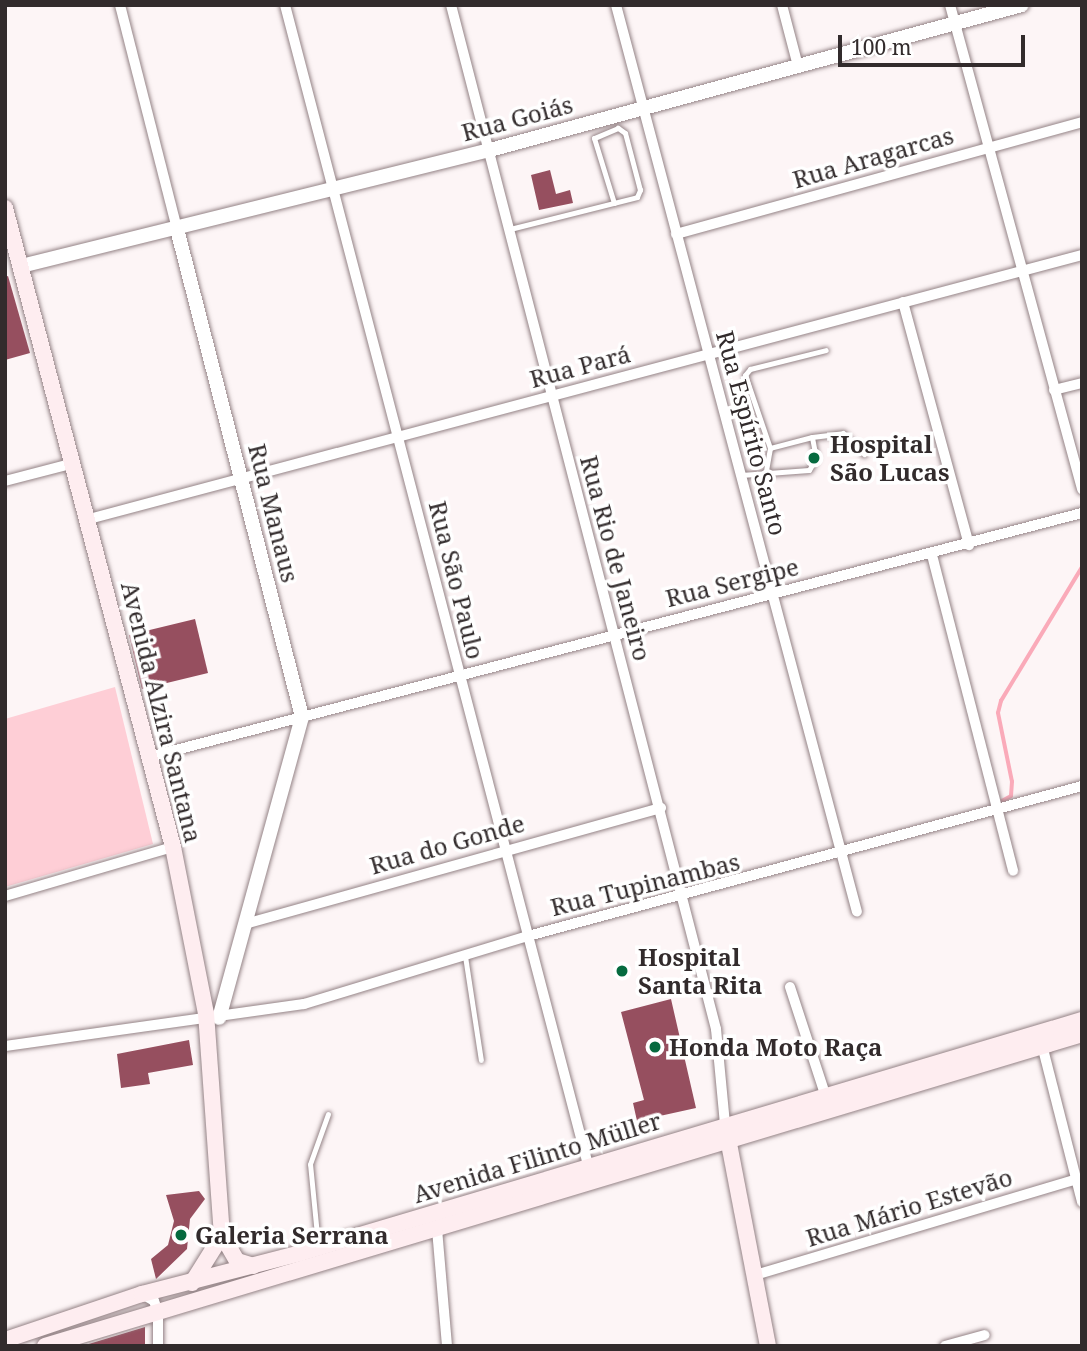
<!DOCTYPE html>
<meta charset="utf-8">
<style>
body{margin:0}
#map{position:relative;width:1087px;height:1351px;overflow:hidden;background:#fdf5f6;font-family:"Noto Serif",serif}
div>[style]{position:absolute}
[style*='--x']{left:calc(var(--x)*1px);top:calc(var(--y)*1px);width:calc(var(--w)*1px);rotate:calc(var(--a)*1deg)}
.green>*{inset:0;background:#feced6}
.stream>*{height:3.5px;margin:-1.75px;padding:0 1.75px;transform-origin:1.75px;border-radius:1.75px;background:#faaab9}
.building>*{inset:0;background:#964f5f}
.roads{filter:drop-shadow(0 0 2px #948386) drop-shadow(0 0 2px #948386)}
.service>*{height:5px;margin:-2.5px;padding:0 2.5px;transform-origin:2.5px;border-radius:2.5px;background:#fff}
.minor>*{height:10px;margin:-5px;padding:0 5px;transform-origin:5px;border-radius:5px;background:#fff}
.tertiary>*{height:14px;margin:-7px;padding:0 7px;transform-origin:7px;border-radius:7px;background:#fff}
.secondary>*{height:16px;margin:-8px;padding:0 8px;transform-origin:8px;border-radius:8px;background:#feedf0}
.dots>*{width:19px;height:19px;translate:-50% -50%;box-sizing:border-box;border:4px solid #fff;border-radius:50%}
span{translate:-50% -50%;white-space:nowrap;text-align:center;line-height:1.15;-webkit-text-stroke:7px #fff;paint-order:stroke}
.street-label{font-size:24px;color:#322b2c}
.poi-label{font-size:24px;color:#322b2c;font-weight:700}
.left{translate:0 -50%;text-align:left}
.frame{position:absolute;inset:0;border:7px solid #322b2c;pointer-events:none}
.scale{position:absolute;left:838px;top:35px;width:187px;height:32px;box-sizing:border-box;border:4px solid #322b2c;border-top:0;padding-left:9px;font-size:21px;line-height:24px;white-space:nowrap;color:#322b2c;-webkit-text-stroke:5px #fff;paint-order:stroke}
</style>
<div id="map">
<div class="green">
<i style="clip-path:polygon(115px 687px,153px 844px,5px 887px,5px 719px)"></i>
</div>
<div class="stream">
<i style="--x:1002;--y:801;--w:10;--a:-29"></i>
<i style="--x:1011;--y:796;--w:14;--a:-86"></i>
<i style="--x:1012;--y:782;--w:70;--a:-101.5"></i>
<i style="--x:998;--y:713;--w:12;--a:-76"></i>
<i style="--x:1001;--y:701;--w:157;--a:-58.8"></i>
</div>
<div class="building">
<i style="clip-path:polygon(550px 170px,556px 194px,570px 190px,573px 203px,539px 210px,531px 175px)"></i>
<i style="clip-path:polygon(8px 276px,30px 353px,5px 360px,5px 277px)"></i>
<i style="clip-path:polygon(195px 619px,208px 673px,142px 689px,129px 635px)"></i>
<i style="clip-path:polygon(671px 999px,696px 1108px,637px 1121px,633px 1103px,644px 1100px,621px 1012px)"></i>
<i style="clip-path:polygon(189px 1040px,193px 1065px,148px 1073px,150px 1084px,121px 1088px,117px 1054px)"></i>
<i style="clip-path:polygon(199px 1191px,205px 1199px,190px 1219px,187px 1249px,156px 1279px,151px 1259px,168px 1245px,174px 1221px,166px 1195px)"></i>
<i style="clip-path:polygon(145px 1327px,145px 1346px,82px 1346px)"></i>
</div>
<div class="roads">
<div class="service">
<i style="--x:510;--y:229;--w:131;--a:-14.1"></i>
<i style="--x:637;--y:197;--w:8;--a:-67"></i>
<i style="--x:640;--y:190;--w:59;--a:-104.7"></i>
<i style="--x:625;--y:133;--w:9;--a:-144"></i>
<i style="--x:618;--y:128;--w:26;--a:157"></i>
<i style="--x:594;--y:138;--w:68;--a:72.9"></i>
<i style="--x:812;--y:437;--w:31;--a:-7"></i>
<i style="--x:843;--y:433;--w:30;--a:45"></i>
<i style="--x:770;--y:448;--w:77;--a:-108.9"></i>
<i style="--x:745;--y:375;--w:8;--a:-50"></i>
<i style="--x:750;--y:369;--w:78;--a:-14"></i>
<i style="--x:741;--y:475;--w:68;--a:-4.2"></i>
<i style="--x:809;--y:470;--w:14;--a:-60"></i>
<i style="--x:816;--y:458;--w:21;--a:-101"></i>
<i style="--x:812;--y:437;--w:43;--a:165.3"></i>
<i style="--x:770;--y:448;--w:22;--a:100"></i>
<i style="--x:465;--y:956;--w:105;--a:81.3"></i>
<i style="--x:318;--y:1245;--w:81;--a:-95.6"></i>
<i style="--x:310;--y:1164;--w:53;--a:-70.2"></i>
</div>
<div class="minor">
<i style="--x:120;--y:5;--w:231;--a:75.7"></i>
<i style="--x:285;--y:5;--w:1199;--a:75.36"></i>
<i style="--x:451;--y:5;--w:1058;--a:75.49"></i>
<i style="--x:716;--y:1029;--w:95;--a:84.6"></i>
<i style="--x:616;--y:5;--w:938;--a:75.12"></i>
<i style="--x:782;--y:5;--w:63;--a:75.3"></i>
<i style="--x:950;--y:5;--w:502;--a:74.74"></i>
<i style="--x:676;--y:234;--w:421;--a:-15.4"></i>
<i style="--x:903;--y:302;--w:252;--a:74.8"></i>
<i style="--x:1054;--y:390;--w:29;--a:-14"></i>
<i style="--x:5;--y:481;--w:71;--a:-14.6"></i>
<i style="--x:89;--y:519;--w:1027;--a:-14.89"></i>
<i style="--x:932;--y:555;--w:326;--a:75.6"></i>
<i style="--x:149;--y:757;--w:964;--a:-14.66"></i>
<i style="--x:5;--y:896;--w:175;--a:-16.3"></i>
<i style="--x:245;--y:924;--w:432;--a:-15.6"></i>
<i style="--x:790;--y:987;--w:113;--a:71.9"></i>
<i style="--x:1042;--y:1045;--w:162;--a:75.7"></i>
<i style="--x:5;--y:1046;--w:302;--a:-8"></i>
<i style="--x:304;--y:1004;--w:234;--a:-16.9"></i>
<i style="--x:528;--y:936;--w:574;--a:-15.15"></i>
<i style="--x:437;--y:1229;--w:117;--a:85.1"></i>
<i style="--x:755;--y:1275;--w:333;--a:-16.6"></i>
<i style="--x:142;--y:1294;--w:14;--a:30"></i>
<i style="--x:154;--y:1301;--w:12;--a:70"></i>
<i style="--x:158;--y:1312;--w:34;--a:90"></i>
<i style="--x:945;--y:1346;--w:41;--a:-15.4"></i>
</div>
<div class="tertiary">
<i style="--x:177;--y:229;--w:504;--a:75.63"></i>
<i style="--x:302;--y:717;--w:312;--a:105.4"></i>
<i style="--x:21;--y:266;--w:483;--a:-13.9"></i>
<i style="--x:490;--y:150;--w:551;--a:-15.25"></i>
</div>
<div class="secondary">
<i style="--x:5;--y:208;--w:661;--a:75.27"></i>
<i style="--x:173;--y:847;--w:169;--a:78.8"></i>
<i style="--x:206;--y:1013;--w:223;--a:85.9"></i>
<i style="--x:222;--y:1235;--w:30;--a:60"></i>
<i style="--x:237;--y:1261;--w:17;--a:17"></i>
<i style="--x:726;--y:1128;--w:222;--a:79.1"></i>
<i style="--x:192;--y:1283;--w:57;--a:-58"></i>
<i style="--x:5;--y:1340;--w:145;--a:-18.6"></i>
<i style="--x:142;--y:1294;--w:163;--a:-14.5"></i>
<i style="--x:300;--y:1253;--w:816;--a:-16.59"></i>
<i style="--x:45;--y:1346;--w:1083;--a:-16.74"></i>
</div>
</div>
<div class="dots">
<i style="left:814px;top:458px;background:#066a3f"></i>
<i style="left:622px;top:971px;background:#066a3f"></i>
<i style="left:655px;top:1047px;background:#066a3f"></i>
<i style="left:181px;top:1235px;background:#066a3f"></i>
</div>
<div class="street-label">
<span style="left:517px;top:118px;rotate:-15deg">Rua Goiás</span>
<span style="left:873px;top:157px;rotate:-16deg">Rua Aragarcas</span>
<span style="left:580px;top:366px;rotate:-15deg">Rua Pará</span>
<span style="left:752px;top:433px;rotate:75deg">Rua Espírito Santo</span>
<span style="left:274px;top:513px;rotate:76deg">Rua Manaus</span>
<span style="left:616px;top:558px;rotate:75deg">Rua Rio de Janeiro</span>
<span style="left:457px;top:580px;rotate:76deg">Rua São Paulo</span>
<span style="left:732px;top:582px;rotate:-14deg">Rua Sergipe</span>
<span style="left:162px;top:712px;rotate:76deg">Avenida Alzira Santana</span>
<span style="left:447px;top:844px;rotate:-16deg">Rua do Gonde</span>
<span style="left:645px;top:884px;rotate:-14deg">Rua Tupinambas</span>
<span style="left:537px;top:1157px;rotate:-17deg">Avenida Filinto Müller</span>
<span style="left:909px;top:1207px;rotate:-17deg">Rua Mário Estevão</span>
</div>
<div class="poi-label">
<span class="left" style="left:830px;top:458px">Hospital<br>São Lucas</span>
<span class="left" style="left:638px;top:971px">Hospital<br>Santa Rita</span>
<span class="left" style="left:669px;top:1047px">Honda Moto Raça</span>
<span class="left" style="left:195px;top:1235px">Galeria Serrana</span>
</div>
<div class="frame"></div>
<div class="scale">100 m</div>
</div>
